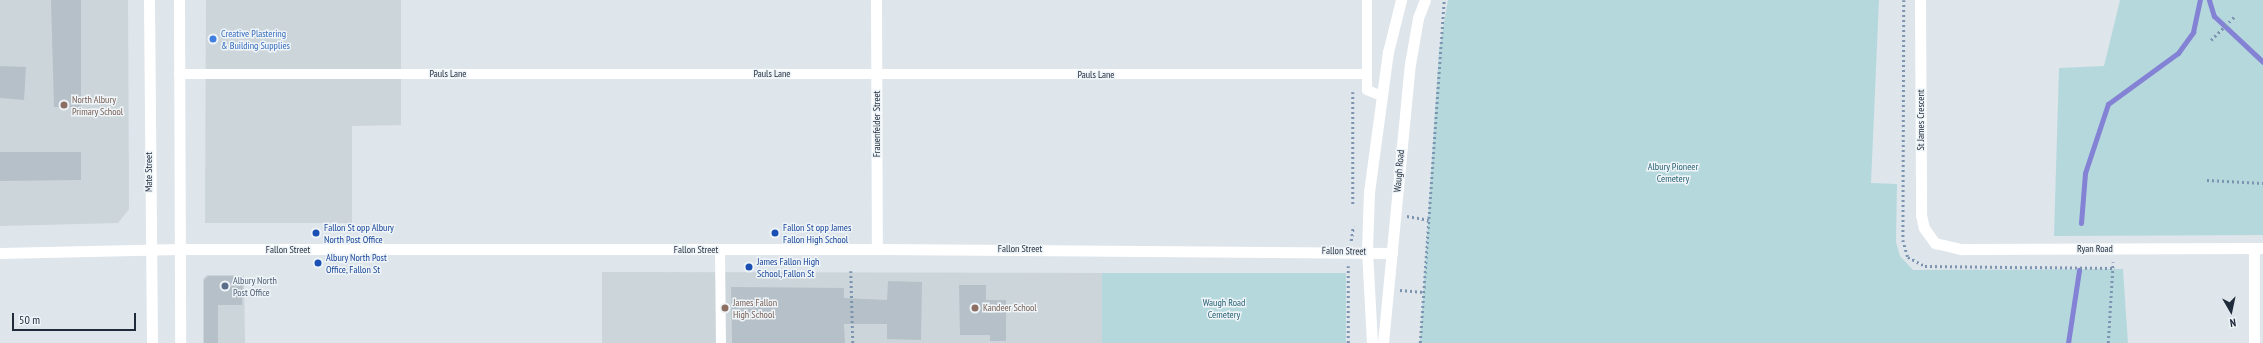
<!DOCTYPE html>
<style>
body{margin:0}
#map{position:relative;width:2263px;height:343px;overflow:hidden;background:#dee5eb;font-family:"PT Sans Narrow",sans-serif}
div>[style]{position:absolute}
[style*='--x']{left:calc(var(--x)*1px);top:calc(var(--y)*1px);width:calc(var(--w)*1px);rotate:calc(var(--a)*1deg)}
.built>*{inset:0;background:#ccd5da}
.green>*{inset:0;background:#b5d8dd}
.stream>*{height:5px;margin:-2.5px;padding:0 2.5px;transform-origin:2.5px;border-radius:2.5px;background:#8382d4}
.building>*{inset:0;background:#b6c0c8}
.path>*{height:2.5px;margin-top:-1.25px;transform-origin:0;background:repeating-linear-gradient(90deg,#7c94b0 0 2px,transparent 0 5px)}
.service>*{height:10px;margin:-5px;padding:0 5px;transform-origin:5px;border-radius:5px;background:#fff}
.minor>*{height:11px;margin:-5.5px;padding:0 5.5px;transform-origin:5.5px;border-radius:5.5px;background:#fff}
.tertiary>*{height:11px;margin:-5.5px;padding:0 5.5px;transform-origin:5.5px;border-radius:5.5px;background:#fff}
.secondary>*{height:11px;margin:-5.5px;padding:0 5.5px;transform-origin:5.5px;border-radius:5.5px;background:#fff}
.dots>*{width:11px;height:11px;translate:-50% -50%;box-sizing:border-box;border:2px solid #eef4f7;border-radius:50%}
span{translate:-50% -50%;white-space:nowrap;text-align:center;line-height:1.15;-webkit-text-stroke:3px #eef4f7;paint-order:stroke}
.shop-label{font-size:10px;color:#366cbe}
.left{translate:0 -50%;text-align:left}
.street-label{font-size:10px;color:#1f2a3b}
.education-label{font-size:10px;color:#785e54}
.park-label{font-size:10px;color:#276174}
.transit-label{font-size:10px;color:#164399}
.service-label{font-size:10px;color:#4e5e75}
.north{position:absolute;left:2211px;top:291px;width:40px;height:40px;-webkit-text-stroke:3px #eef4f7;paint-order:stroke;rotate:171deg;font-size:11px;font-weight:700;line-height:16px;text-align:center;color:#1f2a3b}
.north::after{content:'';display:block;margin:auto;width:14px;height:18px;background:#1f2a3b;clip-path:polygon(50% 0,100% 100%,50% 72%,0 100%)}
.scale{position:absolute;left:12px;top:313px;width:124px;height:18px;box-sizing:border-box;border:2px solid #1f2a3b;border-top:0;padding-left:5px;font-size:12px;line-height:14px;white-space:nowrap;color:#1f2a3b;-webkit-text-stroke:3px #eef4f7;paint-order:stroke}
</style>
<div id="map">
<div class="built">
<i style="clip-path:polygon(0 0,128px 0,129px 209px,118px 223px,0 226px)"></i>
<i style="clip-path:polygon(206px 0,401px 0,401px 125px,352px 126px,352px 223px,205px 223px)"></i>
<i style="clip-path:polygon(602px 272px,1102px 273px,1102px 343px,602px 343px)"></i>
<i style="clip-path:polygon(207px 275px,244px 275px,245px 343px,203px 343px,203px 279px)"></i>
</div>
<div class="green">
<i style="clip-path:polygon(1448px 0,1879px 0,1871px 183px,1897px 184px,1896px 242px,1900px 256px,1913px 270px,2123px 269px,2128px 343px,1420px 343px,1439px 51px)"></i>
<i style="clip-path:polygon(2120px 0,2263px 0,2263px 235px,2054px 236px,2059px 68px,2104px 66px)"></i>
<i style="clip-path:polygon(1102px 273px,1346px 273px,1346px 343px,1102px 343px)"></i>
</div>
<div class="stream">
<i style="--x:2209;--y:0;--w:17;--a:73"></i>
<i style="--x:2214;--y:16;--w:67;--a:43.2"></i>
<i style="--x:2081;--y:223;--w:50;--a:-85.4"></i>
<i style="--x:2085;--y:173;--w:73;--a:-71.6"></i>
<i style="--x:2108;--y:104;--w:87;--a:-36.1"></i>
<i style="--x:2178;--y:53;--w:26;--a:-54"></i>
<i style="--x:2193;--y:32;--w:33;--a:-78"></i>
<i style="--x:2068;--y:343;--w:74;--a:-81.4"></i>
</div>
<div class="building">
<i style="clip-path:polygon(51px 0,81px 0,81px 107px,54px 107px)"></i>
<i style="clip-path:polygon(0 66px,26px 67px,24px 100px,0 98px)"></i>
<i style="clip-path:polygon(0 152px,81px 152px,81px 180px,0 181px)"></i>
<i style="clip-path:polygon(208px 276px,243px 276px,242px 305px,218px 305px,218px 343px,204px 343px,204px 280px)"></i>
<i style="clip-path:polygon(888px 281px,922px 282px,921px 340px,887px 339px,887px 324px,844px 324px,845px 343px,732px 343px,731px 287px,844px 288px,844px 298px,887px 300px)"></i>
<i style="clip-path:polygon(959px 285px,986px 285px,986px 300px,1006px 300px,1006px 341px,990px 341px,990px 335px,960px 335px)"></i>
</div>
<div class="path">
<i style="--x:1904;--y:0;--w:240;--a:90.2"></i>
<i style="--x:1903;--y:240;--w:18;--a:74"></i>
<i style="--x:1908;--y:257;--w:19;--a:28"></i>
<i style="--x:1925;--y:266;--w:188;--a:0.6"></i>
<i style="--x:2211;--y:40;--w:34;--a:-45"></i>
<i style="--x:1353;--y:92;--w:113;--a:90"></i>
<i style="--x:2207;--y:180;--w:56;--a:3.1"></i>
<i style="--x:1407;--y:216;--w:22;--a:10"></i>
<i style="--x:1351;--y:241;--w:15;--a:-82"></i>
<i style="--x:851;--y:271;--w:72;--a:88.4"></i>
<i style="--x:1400;--y:290;--w:24;--a:5"></i>
<i style="--x:1348;--y:343;--w:77;--a:-90"></i>
<i style="--x:1420;--y:343;--w:344;--a:-86"></i>
<i style="--x:2108;--y:343;--w:81;--a:-86.5"></i>
</div>
<div class="service">
<i style="--x:1367;--y:0;--w:90;--a:90"></i>
<i style="--x:1367;--y:90;--w:16;--a:22"></i>
<i style="--x:179;--y:74;--w:1187;--a:0"></i>
<i style="--x:720;--y:250;--w:93;--a:89.4"></i>
</div>
<div class="minor">
<i style="--x:876;--y:0;--w:249;--a:89.8"></i>
<i style="--x:2254;--y:343;--w:95;--a:-90"></i>
</div>
<div class="tertiary">
<i style="--x:1920;--y:0;--w:215;--a:89.7"></i>
<i style="--x:1921;--y:215;--w:13;--a:77"></i>
<i style="--x:1924;--y:228;--w:19;--a:54"></i>
<i style="--x:1935;--y:243;--w:28;--a:13"></i>
<i style="--x:1962;--y:249;--w:301;--a:-0.2"></i>
<i style="--x:0;--y:253;--w:179;--a:-1.3"></i>
<i style="--x:179;--y:249;--w:698;--a:0"></i>
<i style="--x:877;--y:249;--w:515;--a:0.45"></i>
</div>
<div class="secondary">
<i style="--x:149;--y:0;--w:343;--a:89.5"></i>
<i style="--x:179;--y:0;--w:343;--a:89.8"></i>
<i style="--x:1372;--y:343;--w:92;--a:-93.1"></i>
<i style="--x:1367;--y:251;--w:59;--a:-88.1"></i>
<i style="--x:1369;--y:192;--w:141;--a:-82.3"></i>
<i style="--x:1388;--y:52;--w:54;--a:-76"></i>
<i style="--x:1383;--y:343;--w:280;--a:-84.5"></i>
<i style="--x:1410;--y:64;--w:47;--a:-80.1"></i>
<i style="--x:1418;--y:18;--w:19;--a:-69"></i>
</div>
<div class="dots">
<i style="left:213px;top:39px;background:#3f7fe0"></i>
<i style="left:64px;top:105px;background:#8d6e63"></i>
<i style="left:316px;top:233px;background:#1a4fb4"></i>
<i style="left:775px;top:233px;background:#1a4fb4"></i>
<i style="left:318px;top:263px;background:#1a4fb4"></i>
<i style="left:749px;top:267px;background:#1a4fb4"></i>
<i style="left:225px;top:286px;background:#5c6f8a"></i>
<i style="left:725px;top:308px;background:#8d6e63"></i>
<i style="left:975px;top:308px;background:#8d6e63"></i>
</div>
<div class="shop-label">
<span class="left" style="left:221px;top:39px">Creative Plastering<br>&amp; Building Supplies</span>
</div>
<div class="street-label">
<span style="left:448px;top:74px">Pauls Lane</span>
<span style="left:772px;top:74px">Pauls Lane</span>
<span style="left:1096px;top:75px">Pauls Lane</span>
<span style="left:1921px;top:120px;rotate:-90deg">St James Crescent</span>
<span style="left:877px;top:124px;rotate:-90deg">Frauenfelder Street</span>
<span style="left:1399px;top:171px;rotate:-85deg">Waugh Road</span>
<span style="left:149px;top:172px;rotate:-90deg">Mate Street</span>
<span style="left:1020px;top:249px">Fallon Street</span>
<span style="left:2095px;top:249px">Ryan Road</span>
<span style="left:288px;top:250px">Fallon Street</span>
<span style="left:696px;top:250px">Fallon Street</span>
<span style="left:1344px;top:251px;rotate:1deg">Fallon Street</span>
</div>
<div class="education-label">
<span class="left" style="left:72px;top:105px">North Albury<br>Primary School</span>
<span class="left" style="left:733px;top:308px">James Fallon<br>High School</span>
<span class="left" style="left:983px;top:308px">Kandeer School</span>
</div>
<div class="park-label">
<span style="left:1673px;top:172px">Albury Pioneer<br>Cemetery</span>
<span style="left:1224px;top:308px">Waugh Road<br>Cemetery</span>
</div>
<div class="transit-label">
<span class="left" style="left:324px;top:233px">Fallon St opp Albury<br>North Post Office</span>
<span class="left" style="left:783px;top:233px">Fallon St opp James<br>Fallon High School</span>
<span class="left" style="left:326px;top:263px">Albury North Post<br>Office, Fallon St</span>
<span class="left" style="left:757px;top:267px">James Fallon High<br>School, Fallon St</span>
</div>
<div class="service-label">
<span class="left" style="left:233px;top:286px">Albury North<br>Post Office</span>
</div>
<div class="north">N</div>
<div class="scale">50 m</div>
</div>
